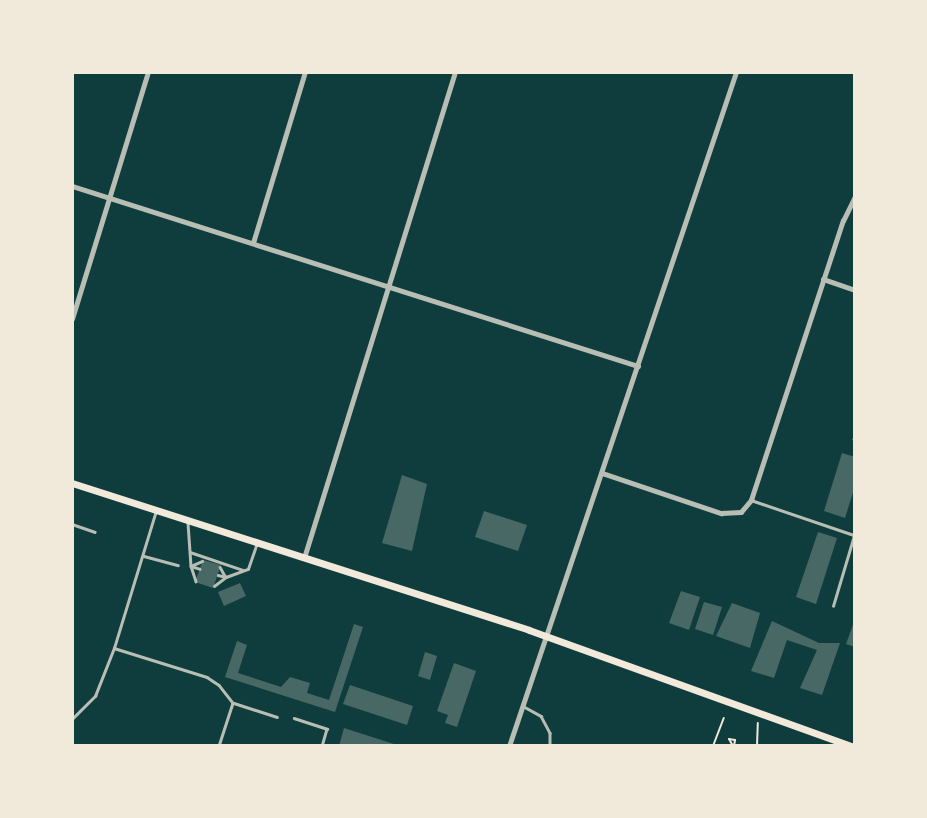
<!DOCTYPE html>
<style>
body{margin:0}
#map{position:relative;width:927px;height:818px;overflow:hidden;background:#0f3d3e;font-family:Karla,sans-serif}
div>[style]{position:absolute}
[style*='--x']{left:calc(var(--x)*1px);top:calc(var(--y)*1px);width:calc(var(--w)*1px);rotate:calc(var(--a)*1deg)}
.building>*{inset:0;background:#486865}
.path>*{height:2px;margin:-1px;padding:0 1px;transform-origin:1px;border-radius:1px;background:#f1e9da}
.service>*{height:2.5px;margin:-1.25px;padding:0 1.25px;transform-origin:1.25px;border-radius:1.25px;background:#b8beb3}
.minor>*{height:4.5px;margin:-2.25px;padding:0 2.25px;transform-origin:2.25px;border-radius:2.25px;background:#b8beb3}
.tertiary>*{height:5px;margin:-2.5px;padding:0 2.5px;transform-origin:2.5px;border-radius:2.5px;background:#b8beb3}
.primary>*{height:7px;margin:-3.5px;padding:0 3.5px;transform-origin:3.5px;border-radius:3.5px;background:#f1e9da}
span{translate:-50% -50%;white-space:nowrap;text-align:center;line-height:1.15;-webkit-text-stroke:5px #f1e9da;paint-order:stroke}
.frame{position:absolute;inset:0;border:74px solid #f1e9da;pointer-events:none}
</style>
<div id="map">
<div class="building">
<i style="clip-path:polygon(842px 453px,855px 457px,855px 486px,845px 518px,824px 511px)"></i>
<i style="clip-path:polygon(402px 475px,427px 484px,412px 551px,382px 543px)"></i>
<i style="clip-path:polygon(484px 511px,527px 525px,518px 551px,475px 537px)"></i>
<i style="clip-path:polygon(818px 532px,837px 538px,816px 604px,796px 597px)"></i>
<i style="clip-path:polygon(203px 560px,221px 565px,213px 588px,195px 582px)"></i>
<i style="clip-path:polygon(240px 583px,246px 596px,224px 606px,218px 592px)"></i>
<i style="clip-path:polygon(681px 591px,700px 597px,689px 630px,669px 623px)"></i>
<i style="clip-path:polygon(704px 602px,722px 607px,713px 635px,695px 629px)"></i>
<i style="clip-path:polygon(732px 603px,760px 613px,750px 648px,716px 636px)"></i>
<i style="clip-path:polygon(855px 619px,855px 647px,846px 644px)"></i>
<i style="clip-path:polygon(772px 621px,819px 643px,840px 643px,822px 695px,800px 688px,817px 650px,787px 640px,774px 678px,751px 671px)"></i>
<i style="clip-path:polygon(354px 624px,363px 627px,335px 712px,225px 677px,237px 641px,247px 645px,238px 673px,281px 687px,290px 677px,310px 683px,307px 693px,329px 700px)"></i>
<i style="clip-path:polygon(425px 652px,437px 656px,430px 680px,418px 676px)"></i>
<i style="clip-path:polygon(454px 663px,476px 671px,457px 727px,445px 723px,448px 715px,437px 711px)"></i>
<i style="clip-path:polygon(350px 685px,413px 706px,407px 725px,343px 704px)"></i>
<i style="clip-path:polygon(344px 728px,400px 746px,339px 746px)"></i>
</div>
<div class="path">
<i style="--x:713;--y:746;--w:30;--a:-69"></i>
<i style="--x:733;--y:746;--w:8;--a:-120"></i>
<i style="--x:729;--y:739;--w:6;--a:9"></i>
<i style="--x:735;--y:740;--w:6;--a:99"></i>
<i style="--x:757;--y:746;--w:23;--a:-88"></i>
</div>
<div class="service">
<i style="--x:854;--y:439;--w:2;--a:63"></i>
<i style="--x:751;--y:500;--w:109;--a:18.8"></i>
<i style="--x:188;--y:523;--w:43;--a:86"></i>
<i style="--x:191;--y:566;--w:9;--a:18"></i>
<i style="--x:72;--y:524;--w:24;--a:19"></i>
<i style="--x:190;--y:552;--w:56;--a:18.8"></i>
<i style="--x:144;--y:556;--w:35;--a:15"></i>
<i style="--x:191;--y:566;--w:16;--a:72"></i>
<i style="--x:191;--y:566;--w:12;--a:-24"></i>
<i style="--x:220;--y:567;--w:10;--a:61"></i>
<i style="--x:218;--y:575;--w:8;--a:14"></i>
<i style="--x:226;--y:577;--w:23;--a:-20"></i>
<i style="--x:248;--y:569;--w:28;--a:-71"></i>
<i style="--x:214;--y:586;--w:15;--a:-37"></i>
<i style="--x:833;--y:606;--w:77;--a:-73.4"></i>
<i style="--x:114;--y:648;--w:97;--a:17.3"></i>
<i style="--x:207;--y:677;--w:14;--a:34"></i>
<i style="--x:219;--y:685;--w:23;--a:52"></i>
<i style="--x:233;--y:703;--w:45;--a:108"></i>
<i style="--x:234;--y:703;--w:45;--a:18"></i>
<i style="--x:523;--y:706;--w:21;--a:29"></i>
<i style="--x:541;--y:716;--w:19;--a:62"></i>
<i style="--x:550;--y:733;--w:13;--a:90"></i>
<i style="--x:294;--y:718;--w:35;--a:18"></i>
<i style="--x:327;--y:729;--w:18;--a:106"></i>
<i style="--x:72;--y:719;--w:33;--a:-45"></i>
<i style="--x:95;--y:696;--w:52;--a:-68.4"></i>
<i style="--x:114;--y:648;--w:143;--a:-73"></i>
</div>
<div class="minor">
<i style="--x:72;--y:186;--w:594;--a:17.64"></i>
<i style="--x:253;--y:243;--w:179;--a:-73.1"></i>
<i style="--x:823;--y:279;--w:34;--a:19"></i>
<i style="--x:72;--y:319;--w:258;--a:-72.9"></i>
<i style="--x:602;--y:473;--w:126;--a:18.6"></i>
<i style="--x:721;--y:513;--w:20;--a:-3"></i>
<i style="--x:741;--y:512;--w:16;--a:-50"></i>
<i style="--x:751;--y:500;--w:294;--a:-71.8"></i>
<i style="--x:843;--y:221;--w:28;--a:-64"></i>
<i style="--x:304;--y:558;--w:509;--a:-72.74"></i>
</div>
<div class="tertiary">
<i style="--x:509;--y:746;--w:711;--a:-71.39"></i>
</div>
<div class="primary">
<i style="--x:72;--y:483;--w:480;--a:17.8"></i>
<i style="--x:529;--y:630;--w:343;--a:19.8"></i>
</div>
<div class="frame"></div>
</div>
